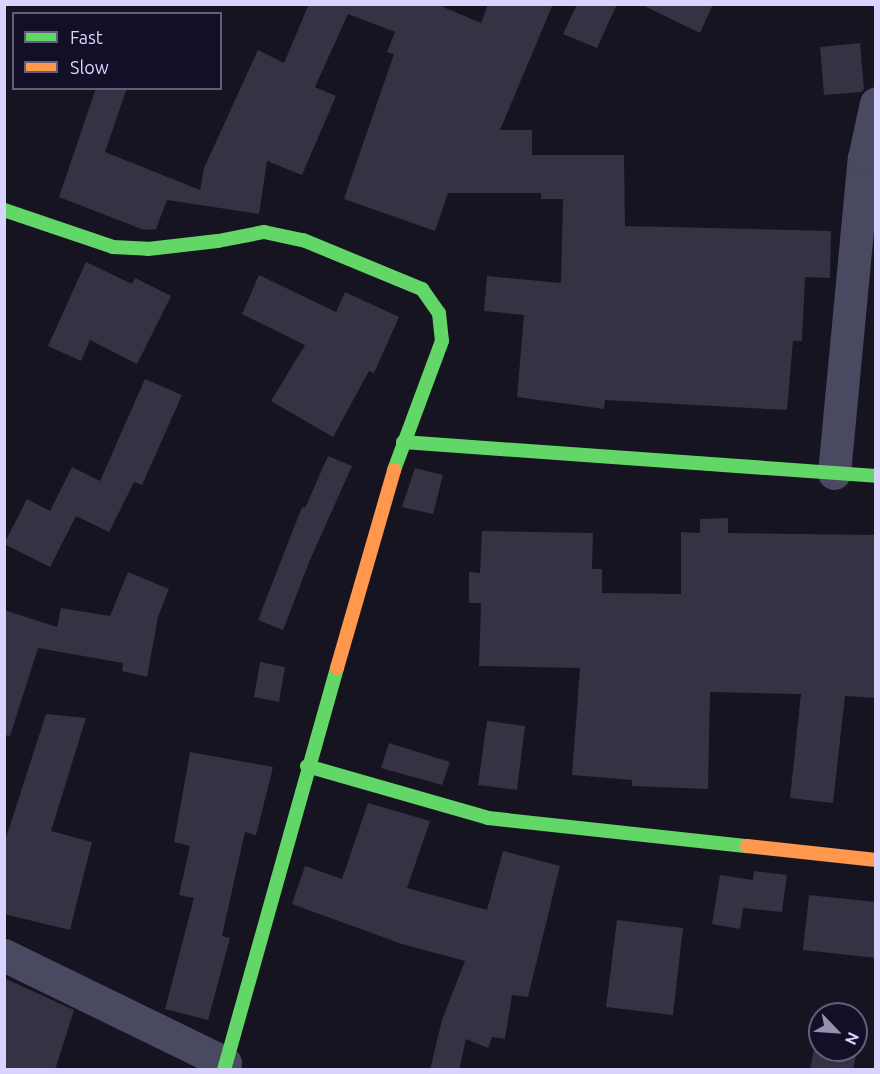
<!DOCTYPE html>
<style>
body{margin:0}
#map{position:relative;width:880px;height:1074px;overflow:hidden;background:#161421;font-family:Ubuntu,sans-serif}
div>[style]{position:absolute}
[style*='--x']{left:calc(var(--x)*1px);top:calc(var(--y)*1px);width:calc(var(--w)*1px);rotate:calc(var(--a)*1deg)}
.building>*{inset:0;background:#343243}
.street>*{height:33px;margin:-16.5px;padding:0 16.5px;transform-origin:16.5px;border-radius:16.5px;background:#4a4962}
.fast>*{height:14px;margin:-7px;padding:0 7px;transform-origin:7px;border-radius:7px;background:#63d668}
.slow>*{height:14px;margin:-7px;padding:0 7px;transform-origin:7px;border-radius:7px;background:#ff974d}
span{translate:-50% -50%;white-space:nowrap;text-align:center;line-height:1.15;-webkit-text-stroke:6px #130f26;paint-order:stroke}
.frame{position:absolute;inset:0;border:6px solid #d9d4ff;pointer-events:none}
.legend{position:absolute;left:12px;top:12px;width:210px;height:78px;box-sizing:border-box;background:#130f26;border:2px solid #625e7d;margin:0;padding:8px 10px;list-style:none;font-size:18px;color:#d9d4ff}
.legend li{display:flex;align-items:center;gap:12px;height:30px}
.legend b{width:30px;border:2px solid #625e7d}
.north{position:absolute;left:808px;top:1002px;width:60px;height:60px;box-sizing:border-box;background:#130f26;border:2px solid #625e7d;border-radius:50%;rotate:115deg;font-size:16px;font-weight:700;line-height:24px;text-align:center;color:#d9d4ff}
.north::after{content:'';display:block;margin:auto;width:21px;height:27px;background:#9591b1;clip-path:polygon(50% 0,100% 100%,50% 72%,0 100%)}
</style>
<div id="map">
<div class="building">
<i style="clip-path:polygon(309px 4px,436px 4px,481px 23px,488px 4px,553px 4px,500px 130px,532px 130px,532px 155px,624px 155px,625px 226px,831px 231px,830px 278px,805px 277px,802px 341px,793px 341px,787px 410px,605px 400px,604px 409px,517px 397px,524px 315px,484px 311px,487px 276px,561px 283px,563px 199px,541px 199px,541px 193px,448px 193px,435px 231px,344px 199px,394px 54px,387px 52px,395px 32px,348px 14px,315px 87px,336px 96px,302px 175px,267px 161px,259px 214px,167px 200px,156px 229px,144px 230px,59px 197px,96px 88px,127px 88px,105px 152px,200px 190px,204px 168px,258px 50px,284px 63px)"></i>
<i style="clip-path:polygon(577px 4px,617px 4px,597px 48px,563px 34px)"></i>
<i style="clip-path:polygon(640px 4px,713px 4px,700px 33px)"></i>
<i style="clip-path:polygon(860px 43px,864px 89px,861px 92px,824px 95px,820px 47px)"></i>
<i style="clip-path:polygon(86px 262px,132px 284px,135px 278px,171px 296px,137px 364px,90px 340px,81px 361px,48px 346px)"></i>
<i style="clip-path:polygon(259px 275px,336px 312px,345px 292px,399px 317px,374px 373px,369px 371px,333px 437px,271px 401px,305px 345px,242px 314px)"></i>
<i style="clip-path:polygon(145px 379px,182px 395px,142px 485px,134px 482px,109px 532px,76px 516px,50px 567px,4px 544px,27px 499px,50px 511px,72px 467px,100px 481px)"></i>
<i style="clip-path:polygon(328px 456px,352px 466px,310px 560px,283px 630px,258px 620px,302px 507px,305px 508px)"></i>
<i style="clip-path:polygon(415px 468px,443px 475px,433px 514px,402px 507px)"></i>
<i style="clip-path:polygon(728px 518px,728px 533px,876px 535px,876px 698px,845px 696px,833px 803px,790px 798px,801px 694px,710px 692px,708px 789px,632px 786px,632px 780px,572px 775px,580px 668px,479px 666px,481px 603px,469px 603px,469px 572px,480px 573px,482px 531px,593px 533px,592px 569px,602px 569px,602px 593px,681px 594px,681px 532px,700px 533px,700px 519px)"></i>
<i style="clip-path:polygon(128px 572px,169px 589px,158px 617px,147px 677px,122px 671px,123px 663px,38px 648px,10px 736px,4px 735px,4px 610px,57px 627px,61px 608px,110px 616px)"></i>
<i style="clip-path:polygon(260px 662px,285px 667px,279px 702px,254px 697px)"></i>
<i style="clip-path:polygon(46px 714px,86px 718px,51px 831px,92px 842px,70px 930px,4px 914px,4px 844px)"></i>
<i style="clip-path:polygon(487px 721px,525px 726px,517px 790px,478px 785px)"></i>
<i style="clip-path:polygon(389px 743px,450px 762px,442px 785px,381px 768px)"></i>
<i style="clip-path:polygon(190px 752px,273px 767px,256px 835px,245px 832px,222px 936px,230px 938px,208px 1020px,165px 1009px,194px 898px,179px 895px,190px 846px,174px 842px)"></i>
<i style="clip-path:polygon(368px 803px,430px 821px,407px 888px,487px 910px,503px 851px,560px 866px,528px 997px,512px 995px,505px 1039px,492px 1037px,488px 1048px,466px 1039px,459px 1070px,430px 1070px,442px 1020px,465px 961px,402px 944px,292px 904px,305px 866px,342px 879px)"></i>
<i style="clip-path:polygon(754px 871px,787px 875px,782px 912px,743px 908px,740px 929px,712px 924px,720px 875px,753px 880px)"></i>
<i style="clip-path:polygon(809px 895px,876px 902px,876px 958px,803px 950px)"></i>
<i style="clip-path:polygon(617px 920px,683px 928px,673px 1015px,606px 1007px)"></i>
<i style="clip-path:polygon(4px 978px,74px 1010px,55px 1070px,4px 1070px)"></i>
<i style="clip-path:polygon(818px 1027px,820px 1050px,856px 1050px,856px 1034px,860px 1035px,853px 1070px,810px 1070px)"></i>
</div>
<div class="street">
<i style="--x:834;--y:473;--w:316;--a:-84.6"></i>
<i style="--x:864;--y:158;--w:56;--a:-77.7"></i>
<i style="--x:4;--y:955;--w:246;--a:26"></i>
</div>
<div class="fast">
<i style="--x:4;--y:210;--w:115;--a:18.7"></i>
<i style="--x:113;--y:247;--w:35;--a:3"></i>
<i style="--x:148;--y:249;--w:70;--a:-6.5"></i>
<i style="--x:218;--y:241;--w:47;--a:-11.1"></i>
<i style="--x:264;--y:232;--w:40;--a:12"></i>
<i style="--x:303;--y:240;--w:129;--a:22.4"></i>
<i style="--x:422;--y:289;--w:29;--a:55"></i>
<i style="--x:439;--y:313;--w:28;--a:84"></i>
<i style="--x:442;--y:341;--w:138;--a:110.4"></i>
<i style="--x:403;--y:442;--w:474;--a:4.1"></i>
<i style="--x:307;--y:766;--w:188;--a:16"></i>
<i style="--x:488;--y:818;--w:261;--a:6.2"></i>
<i style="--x:224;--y:1070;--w:418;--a:-74.3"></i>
</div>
<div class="slow">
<i style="--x:337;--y:668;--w:206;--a:-73.9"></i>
<i style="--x:747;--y:846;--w:130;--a:6.2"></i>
</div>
<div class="frame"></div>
<ul class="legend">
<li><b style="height:8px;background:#63d668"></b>Fast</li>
<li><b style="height:8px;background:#ff974d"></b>Slow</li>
</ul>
<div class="north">N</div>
</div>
